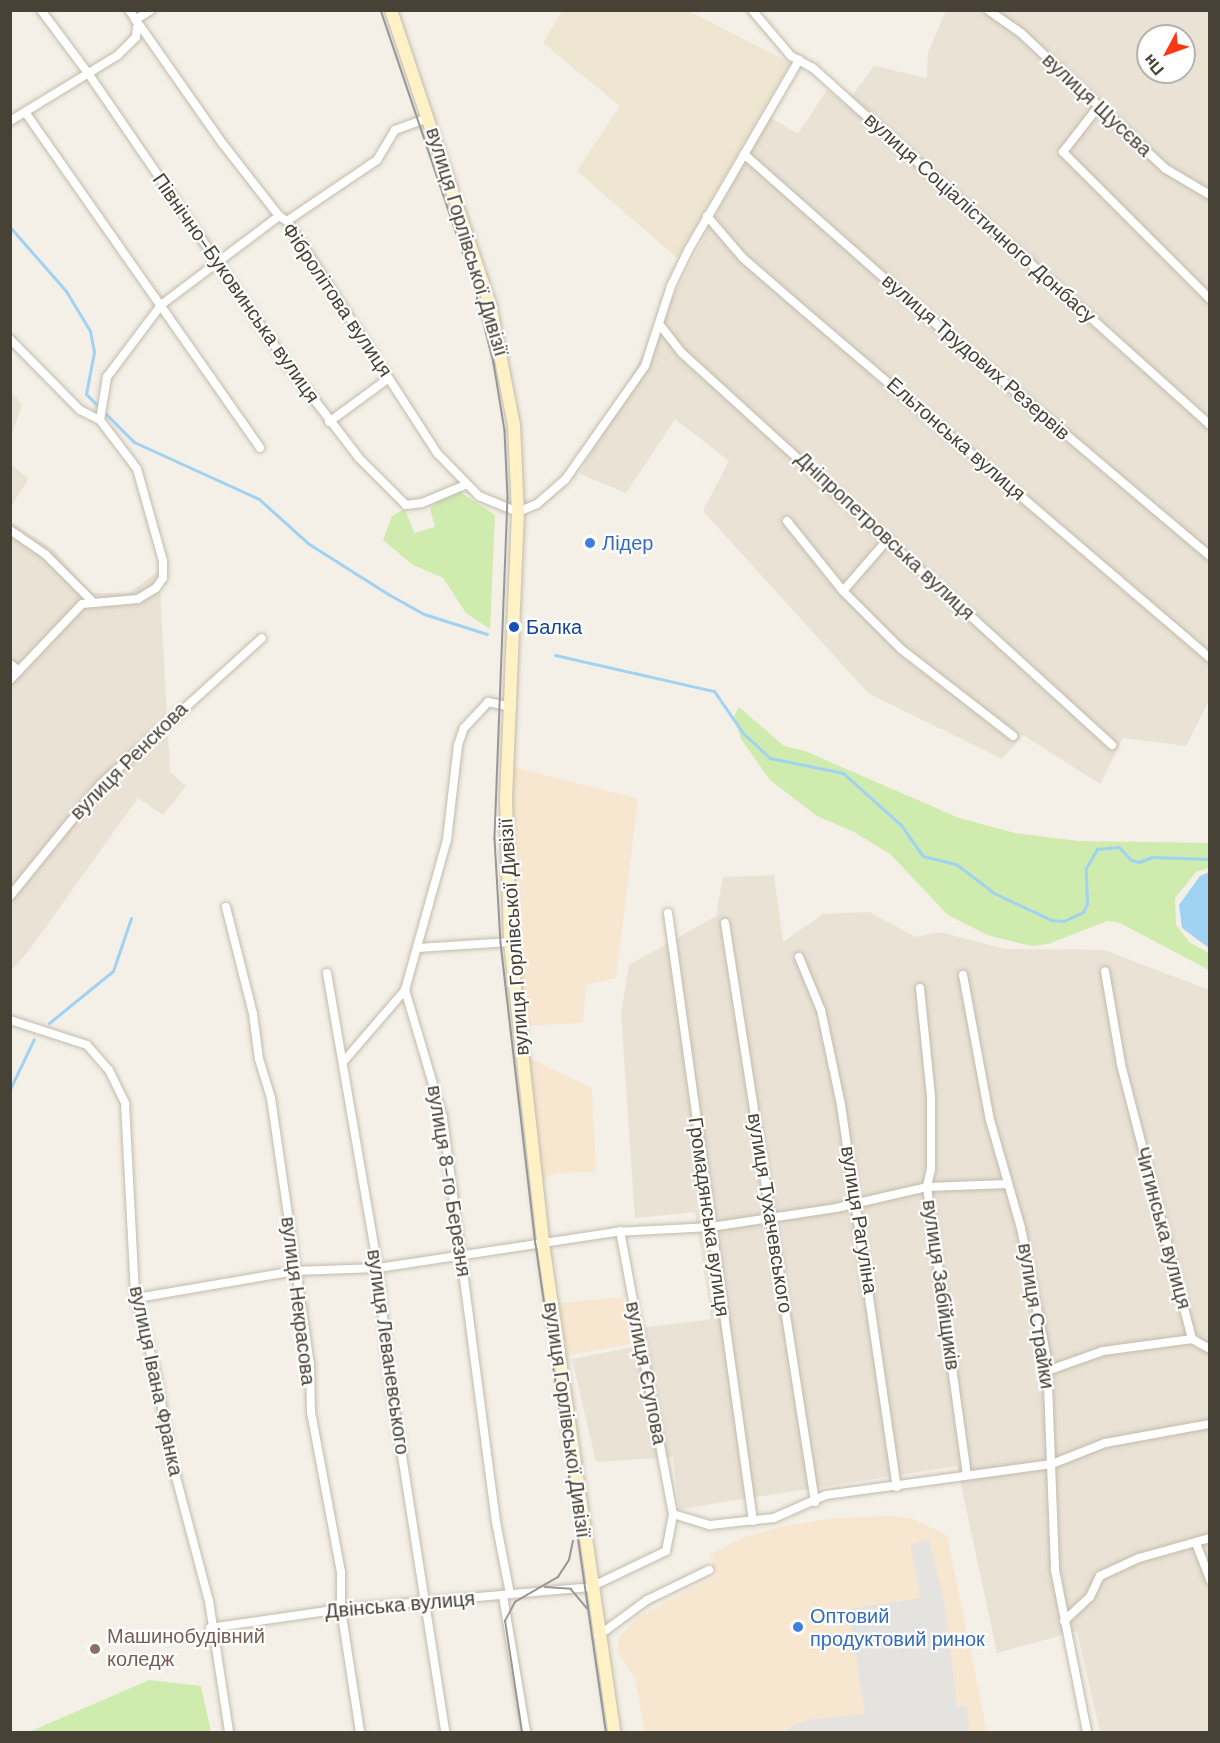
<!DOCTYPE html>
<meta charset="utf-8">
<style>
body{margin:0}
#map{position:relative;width:1220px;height:1743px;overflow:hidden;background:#f4f0e7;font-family:"DM Sans",sans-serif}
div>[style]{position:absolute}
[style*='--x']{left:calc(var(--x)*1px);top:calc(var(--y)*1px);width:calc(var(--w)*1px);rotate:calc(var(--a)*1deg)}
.residential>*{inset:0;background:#e9e2d5}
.commercial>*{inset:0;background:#f7e7d1}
.education>*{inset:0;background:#eee6d0}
.green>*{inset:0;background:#cfebae}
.parking>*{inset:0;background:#e5e3df}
.water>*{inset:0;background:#a0d2f4}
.stream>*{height:3px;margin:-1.5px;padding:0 1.5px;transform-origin:1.5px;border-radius:1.5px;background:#a0d2f4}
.roads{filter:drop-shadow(0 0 2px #c3bbac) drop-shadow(0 0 2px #c3bbac)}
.street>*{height:8px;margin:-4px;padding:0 4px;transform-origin:4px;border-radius:4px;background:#fff}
.secondary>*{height:12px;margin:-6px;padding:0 6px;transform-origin:6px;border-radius:6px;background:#fff1c6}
.tram>*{height:1.5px;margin:-0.75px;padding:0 0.75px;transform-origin:0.75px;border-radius:0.75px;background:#979797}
.dots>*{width:16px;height:16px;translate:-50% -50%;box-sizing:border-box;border:3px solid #fff;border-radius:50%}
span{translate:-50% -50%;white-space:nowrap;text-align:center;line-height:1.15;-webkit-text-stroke:4.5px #fff;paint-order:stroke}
.street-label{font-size:20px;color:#484135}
.shop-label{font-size:20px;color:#366cbe}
.left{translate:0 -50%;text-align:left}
.transit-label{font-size:20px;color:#164399}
.education-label{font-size:20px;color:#785e54}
.frame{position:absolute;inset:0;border:12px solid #484135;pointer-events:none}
.north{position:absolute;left:1136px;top:24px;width:60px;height:60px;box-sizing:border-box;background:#fff;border:2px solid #b6b3ae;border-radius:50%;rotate:229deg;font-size:16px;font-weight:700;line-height:24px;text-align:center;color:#484135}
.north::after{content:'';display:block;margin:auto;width:21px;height:27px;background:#ff3713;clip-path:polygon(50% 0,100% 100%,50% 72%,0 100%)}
</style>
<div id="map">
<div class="residential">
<i style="clip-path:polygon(evenodd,946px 11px,1209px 11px,1210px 699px,1186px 746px,1123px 738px,1100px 784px,1023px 735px,1002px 759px,868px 693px,703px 511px,729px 461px,675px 419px,626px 493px,580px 474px,768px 116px,798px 134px,827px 90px,845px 105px,874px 66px,927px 78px,928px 52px,946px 11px,1148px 36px,1184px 36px,1184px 72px,1148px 72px,1148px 36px)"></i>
<i style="clip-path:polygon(11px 391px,22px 405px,11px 436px)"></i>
<i style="clip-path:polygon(11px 464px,28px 479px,11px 507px)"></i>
<i style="clip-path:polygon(11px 522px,54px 550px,91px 593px,129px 593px,159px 571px,170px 772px,186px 786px,163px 815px,138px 798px,30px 949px,11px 971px)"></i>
<i style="clip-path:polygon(774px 875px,783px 942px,823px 914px,869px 912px,916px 937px,940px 932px,1005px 949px,1104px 950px,1209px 990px,1209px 1732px,1100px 1732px,1077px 1631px,997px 1653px,957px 1466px,679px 1509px,673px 1457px,596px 1462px,572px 1359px,643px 1345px,642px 1328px,711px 1319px,695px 1212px,635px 1218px,621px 1013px,629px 965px,716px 916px,723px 877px)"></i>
</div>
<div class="commercial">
<i style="clip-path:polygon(514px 767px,638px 799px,616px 978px,586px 985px,583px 1023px,521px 1026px,512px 881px)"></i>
<i style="clip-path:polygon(525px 1056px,592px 1088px,596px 1172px,556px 1173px,538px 1182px)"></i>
<i style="clip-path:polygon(623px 1297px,630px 1344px,564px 1356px,558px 1303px)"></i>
<i style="clip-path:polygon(891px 1516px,911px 1518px,947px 1535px,987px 1732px,645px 1732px,635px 1679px,617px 1650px,620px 1637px,636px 1618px,716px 1576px,709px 1555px,742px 1538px,779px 1527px,835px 1518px)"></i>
</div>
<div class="education">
<i style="clip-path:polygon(562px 11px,689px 11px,790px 63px,677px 258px,577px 171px,620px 106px,543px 43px)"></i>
</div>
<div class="green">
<i style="clip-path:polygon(454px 488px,495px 515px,490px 629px,466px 613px,443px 578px,413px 565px,383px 540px,392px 516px,405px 509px,414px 533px,435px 527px,430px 508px)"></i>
<i style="clip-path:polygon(739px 707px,784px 746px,805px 751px,959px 818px,1015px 833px,1078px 841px,1209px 843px,1209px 868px,1196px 872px,1175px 898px,1176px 925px,1189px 942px,1209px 953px,1209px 970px,1120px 923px,1107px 921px,1048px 944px,1031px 946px,987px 935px,948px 915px,890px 854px,854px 832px,817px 816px,770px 780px,741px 739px,734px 716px)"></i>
<i style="clip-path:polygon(149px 1680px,201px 1686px,211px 1732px,29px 1732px)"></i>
</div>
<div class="parking">
<i style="clip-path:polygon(929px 1539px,945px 1605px,957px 1707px,967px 1706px,969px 1732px,788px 1732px,788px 1728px,807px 1720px,865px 1714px,849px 1609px,921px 1598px,910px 1545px)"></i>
</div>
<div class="water">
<i style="clip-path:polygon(1209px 872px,1209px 948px,1182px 928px,1179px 905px,1200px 876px)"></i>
</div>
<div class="stream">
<i style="--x:10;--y:227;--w:85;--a:48.8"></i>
<i style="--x:66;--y:291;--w:47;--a:59"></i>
<i style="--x:90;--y:331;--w:21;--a:79"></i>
<i style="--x:94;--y:352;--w:43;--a:100.8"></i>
<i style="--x:86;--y:394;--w:68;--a:45"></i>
<i style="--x:134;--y:442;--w:137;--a:24.5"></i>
<i style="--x:259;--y:499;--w:67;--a:42"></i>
<i style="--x:309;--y:544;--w:93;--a:32.3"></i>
<i style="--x:388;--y:594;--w:41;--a:29.1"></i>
<i style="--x:424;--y:614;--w:66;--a:17.6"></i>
<i style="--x:555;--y:655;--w:163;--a:12.8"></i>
<i style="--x:714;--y:691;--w:51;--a:55.4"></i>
<i style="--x:743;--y:733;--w:37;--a:43"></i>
<i style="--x:770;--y:758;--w:75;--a:11.6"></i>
<i style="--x:843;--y:773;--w:78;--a:41.9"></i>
<i style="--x:901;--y:825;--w:38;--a:55"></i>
<i style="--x:923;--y:856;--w:34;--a:14"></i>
<i style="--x:956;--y:864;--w:48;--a:37.3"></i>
<i style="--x:994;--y:893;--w:63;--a:25.3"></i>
<i style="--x:1051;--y:920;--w:13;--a:4"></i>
<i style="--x:1064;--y:921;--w:21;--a:-25"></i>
<i style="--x:1083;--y:912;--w:9;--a:-63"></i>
<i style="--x:1087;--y:904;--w:36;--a:-92"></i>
<i style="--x:1086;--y:868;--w:22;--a:-60"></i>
<i style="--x:1097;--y:849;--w:22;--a:-5"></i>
<i style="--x:1119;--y:847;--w:18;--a:47"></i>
<i style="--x:1131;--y:860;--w:8;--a:14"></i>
<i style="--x:1139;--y:862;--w:14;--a:-21"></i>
<i style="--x:1152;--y:857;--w:58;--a:2"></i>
<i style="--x:49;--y:1023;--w:82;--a:-39.1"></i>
<i style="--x:113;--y:971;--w:56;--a:-71.2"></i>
<i style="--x:10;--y:1089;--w:55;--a:-64.4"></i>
</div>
<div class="roads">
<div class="street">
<i style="--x:41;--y:10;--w:79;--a:53.3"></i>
<i style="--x:88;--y:73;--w:359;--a:55.6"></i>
<i style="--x:291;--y:369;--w:112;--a:52.6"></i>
<i style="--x:359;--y:458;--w:66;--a:45"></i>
<i style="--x:406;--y:505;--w:16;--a:-7"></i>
<i style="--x:422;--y:503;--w:47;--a:-22.7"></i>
<i style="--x:129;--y:10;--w:164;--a:55"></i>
<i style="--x:223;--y:144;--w:91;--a:52.1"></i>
<i style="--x:279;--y:216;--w:9;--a:32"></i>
<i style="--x:287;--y:221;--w:278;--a:57.1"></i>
<i style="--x:438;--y:454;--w:59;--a:45.7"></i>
<i style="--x:479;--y:496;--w:42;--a:22.3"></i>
<i style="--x:518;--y:512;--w:21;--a:-23"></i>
<i style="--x:537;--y:504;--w:37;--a:-41"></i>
<i style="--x:565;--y:480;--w:139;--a:-54.9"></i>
<i style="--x:645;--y:366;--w:84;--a:-72"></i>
<i style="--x:671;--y:286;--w:41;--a:-64.1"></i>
<i style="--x:689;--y:249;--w:219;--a:-59.8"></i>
<i style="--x:752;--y:10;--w:60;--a:49.7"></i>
<i style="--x:791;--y:56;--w:25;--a:29"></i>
<i style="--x:813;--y:68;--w:534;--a:41.96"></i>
<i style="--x:988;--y:10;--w:40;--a:34.9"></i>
<i style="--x:1021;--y:33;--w:199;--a:43.2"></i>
<i style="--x:1166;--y:169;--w:51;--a:30.6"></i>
<i style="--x:135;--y:20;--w:19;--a:-32"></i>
<i style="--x:1098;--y:107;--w:57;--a:127.9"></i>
<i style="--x:1063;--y:152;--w:208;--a:45"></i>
<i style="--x:25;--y:112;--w:410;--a:55"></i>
<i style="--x:10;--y:121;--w:127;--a:-31.4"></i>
<i style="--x:118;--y:55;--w:25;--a:-45"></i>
<i style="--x:136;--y:37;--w:10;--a:-84"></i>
<i style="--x:744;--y:154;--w:287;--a:41.5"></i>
<i style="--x:959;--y:344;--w:329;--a:40.2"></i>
<i style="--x:707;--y:216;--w:55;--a:49.4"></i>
<i style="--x:743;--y:258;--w:79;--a:40.9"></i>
<i style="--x:803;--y:310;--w:535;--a:40.53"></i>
<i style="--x:287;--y:221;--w:109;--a:-34.1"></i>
<i style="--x:377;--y:160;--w:35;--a:-59"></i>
<i style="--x:395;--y:130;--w:35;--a:-20"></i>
<i style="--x:660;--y:325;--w:36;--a:52"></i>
<i style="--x:682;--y:353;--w:582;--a:42.35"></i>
<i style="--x:10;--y:339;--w:100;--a:45.4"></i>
<i style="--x:80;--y:410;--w:22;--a:27"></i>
<i style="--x:100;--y:420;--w:61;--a:52.9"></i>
<i style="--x:137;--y:469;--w:96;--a:74.2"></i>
<i style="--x:163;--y:561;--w:17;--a:90"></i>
<i style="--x:163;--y:578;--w:12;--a:125"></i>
<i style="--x:156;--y:588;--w:21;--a:149"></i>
<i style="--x:138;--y:599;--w:56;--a:174.9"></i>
<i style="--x:82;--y:604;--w:105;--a:133.5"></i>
<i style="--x:100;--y:420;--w:44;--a:-80.8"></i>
<i style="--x:107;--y:377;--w:90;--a:-53.1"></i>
<i style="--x:161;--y:305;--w:148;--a:-37"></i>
<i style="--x:329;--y:422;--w:74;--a:-36.3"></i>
<i style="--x:787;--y:521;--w:90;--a:51.3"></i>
<i style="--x:843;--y:591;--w:82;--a:45"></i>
<i style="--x:901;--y:649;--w:142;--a:37.8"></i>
<i style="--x:10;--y:530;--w:42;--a:34.4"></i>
<i style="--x:45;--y:554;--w:69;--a:45"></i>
<i style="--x:843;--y:591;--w:69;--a:-49.1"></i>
<i style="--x:10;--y:664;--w:11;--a:38"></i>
<i style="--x:10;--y:896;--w:144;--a:-50.9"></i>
<i style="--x:101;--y:784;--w:217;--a:-42.2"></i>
<i style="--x:226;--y:907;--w:110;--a:75.8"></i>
<i style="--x:253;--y:1014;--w:45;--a:82.4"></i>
<i style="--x:259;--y:1059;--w:41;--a:72.9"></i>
<i style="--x:271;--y:1098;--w:269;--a:81.7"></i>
<i style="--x:310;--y:1364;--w:48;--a:88.8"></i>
<i style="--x:311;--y:1412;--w:163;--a:79.4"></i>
<i style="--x:341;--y:1572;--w:37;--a:90"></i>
<i style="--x:341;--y:1609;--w:124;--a:81.2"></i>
<i style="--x:668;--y:913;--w:614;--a:82.04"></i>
<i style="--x:725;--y:923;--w:586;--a:81.16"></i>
<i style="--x:418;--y:948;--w:92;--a:-3.7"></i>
<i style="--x:799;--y:957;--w:57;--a:67.5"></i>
<i style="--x:821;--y:1010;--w:97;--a:78.1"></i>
<i style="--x:841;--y:1105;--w:386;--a:81.7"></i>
<i style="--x:327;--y:973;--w:299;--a:80.2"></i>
<i style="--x:378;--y:1268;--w:99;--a:84.2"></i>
<i style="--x:388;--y:1366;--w:370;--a:81.1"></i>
<i style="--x:963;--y:975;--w:147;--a:79.5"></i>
<i style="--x:990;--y:1120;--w:112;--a:74"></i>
<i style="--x:1021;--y:1228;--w:134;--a:78.8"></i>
<i style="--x:1047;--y:1359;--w:211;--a:87.8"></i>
<i style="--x:1055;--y:1570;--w:165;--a:78.8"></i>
<i style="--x:920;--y:988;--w:110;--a:84.2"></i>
<i style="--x:931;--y:1097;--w:72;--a:90"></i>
<i style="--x:931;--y:1169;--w:18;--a:103"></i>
<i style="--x:927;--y:1187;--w:290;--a:82.1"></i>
<i style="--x:10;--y:1020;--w:81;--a:18"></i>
<i style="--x:87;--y:1045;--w:33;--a:49"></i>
<i style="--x:109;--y:1070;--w:37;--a:64"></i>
<i style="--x:125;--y:1103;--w:191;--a:87"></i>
<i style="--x:135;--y:1294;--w:83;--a:75.3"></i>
<i style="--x:156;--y:1374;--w:89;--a:79.7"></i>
<i style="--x:172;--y:1462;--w:144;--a:75.1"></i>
<i style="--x:209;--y:1601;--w:133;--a:81.3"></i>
<i style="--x:344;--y:1061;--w:94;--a:-49.3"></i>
<i style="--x:620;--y:1231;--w:288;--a:79.4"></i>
<i style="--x:137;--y:1298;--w:160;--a:-9.7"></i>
<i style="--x:295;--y:1271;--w:83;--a:-2.1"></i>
<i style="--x:378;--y:1268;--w:240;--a:-8.6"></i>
<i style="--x:615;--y:1232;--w:96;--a:-3"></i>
<i style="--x:711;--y:1227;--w:126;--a:-8.6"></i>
<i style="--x:836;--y:1208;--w:93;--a:-13"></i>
<i style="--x:927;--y:1187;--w:81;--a:-2.1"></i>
<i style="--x:1192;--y:1339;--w:21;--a:29"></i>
<i style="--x:1047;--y:1371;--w:59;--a:-19.7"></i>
<i style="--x:1103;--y:1351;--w:90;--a:-7.7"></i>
<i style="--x:1192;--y:1339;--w:284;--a:-104.5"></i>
<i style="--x:1121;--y:1064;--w:94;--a:-99.8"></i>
<i style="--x:1196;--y:1543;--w:40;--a:69"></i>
<i style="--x:510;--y:1594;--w:73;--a:-101"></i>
<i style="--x:496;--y:1522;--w:407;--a:-97.5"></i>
<i style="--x:443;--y:1118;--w:134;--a:-106.5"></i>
<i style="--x:405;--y:990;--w:156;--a:-74.4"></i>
<i style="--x:447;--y:840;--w:96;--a:-83.4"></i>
<i style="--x:458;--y:745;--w:18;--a:-71"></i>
<i style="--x:464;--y:728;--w:35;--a:-47"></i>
<i style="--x:488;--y:702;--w:24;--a:12"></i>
<i style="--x:503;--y:1596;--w:138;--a:80.4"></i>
<i style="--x:1064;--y:1621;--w:35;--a:-43"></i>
<i style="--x:1090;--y:1597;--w:23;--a:-65"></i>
<i style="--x:1100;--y:1576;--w:43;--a:-24.8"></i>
<i style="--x:1139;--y:1558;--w:74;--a:-15.7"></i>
<i style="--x:210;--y:1628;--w:132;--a:-8.3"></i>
<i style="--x:341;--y:1609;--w:251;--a:-5"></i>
<i style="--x:591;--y:1587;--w:83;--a:-25.6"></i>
<i style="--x:666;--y:1551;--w:38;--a:-79"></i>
<i style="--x:673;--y:1514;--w:39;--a:17"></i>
<i style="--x:710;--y:1525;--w:64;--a:-6.2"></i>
<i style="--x:774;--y:1518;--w:57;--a:-23.9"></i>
<i style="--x:826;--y:1495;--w:228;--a:-7.8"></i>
<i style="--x:1052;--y:1464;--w:57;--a:-21.6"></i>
<i style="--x:1105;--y:1443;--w:107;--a:-10.3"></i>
<i style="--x:598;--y:1636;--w:61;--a:-36.3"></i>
<i style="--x:647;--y:1600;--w:69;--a:-25.8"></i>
</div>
<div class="secondary">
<i style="--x:391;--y:10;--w:310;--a:71.4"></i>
<i style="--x:490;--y:304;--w:123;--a:78.8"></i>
<i style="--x:514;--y:425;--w:87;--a:87.4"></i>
<i style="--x:518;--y:512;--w:287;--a:92.4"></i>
<i style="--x:506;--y:799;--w:143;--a:88.4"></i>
<i style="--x:510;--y:942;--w:303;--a:83.7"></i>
<i style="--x:543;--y:1243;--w:494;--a:81.7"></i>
</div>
</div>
<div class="tram">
<i style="--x:381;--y:10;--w:290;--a:71.3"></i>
<i style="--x:474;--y:285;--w:81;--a:75.6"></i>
<i style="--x:494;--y:363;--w:69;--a:80.8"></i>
<i style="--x:505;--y:431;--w:67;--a:87.4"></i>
<i style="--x:508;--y:498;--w:341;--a:92.2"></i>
<i style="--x:495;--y:839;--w:104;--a:86.7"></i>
<i style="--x:501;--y:943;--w:303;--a:83.4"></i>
<i style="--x:536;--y:1244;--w:493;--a:81.8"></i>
<i style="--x:545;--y:1587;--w:26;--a:4"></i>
<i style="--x:571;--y:1589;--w:25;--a:50"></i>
<i style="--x:522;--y:1732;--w:112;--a:-98.7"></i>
<i style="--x:505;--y:1621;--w:21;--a:-62"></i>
<i style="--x:515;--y:1602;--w:50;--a:-30.2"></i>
<i style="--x:558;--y:1577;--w:20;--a:-57"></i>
<i style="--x:569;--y:1560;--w:19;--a:-78"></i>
</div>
<div class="dots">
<i style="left:590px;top:543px;background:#3f7fe0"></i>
<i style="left:514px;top:627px;background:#1a4fb4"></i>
<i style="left:798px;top:1627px;background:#3f7fe0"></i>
<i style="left:95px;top:1649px;background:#8d6e63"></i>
</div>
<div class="street-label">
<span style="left:1097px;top:105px;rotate:43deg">вулиця Щусєва</span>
<span style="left:980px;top:218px;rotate:42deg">вулиця Соціалістичного Донбасу</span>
<span style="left:467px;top:242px;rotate:73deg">вулиця Горлівської Дивізії</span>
<span style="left:236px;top:288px;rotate:55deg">Північно-Буковинська вулиця</span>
<span style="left:337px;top:300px;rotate:56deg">Фібролітова вулиця</span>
<span style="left:976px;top:357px;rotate:41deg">вулиця Трудових Резервів</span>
<span style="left:956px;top:439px;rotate:41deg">Ельтонська вулиця</span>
<span style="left:885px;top:536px;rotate:43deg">Дніпропетровська вулиця</span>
<span style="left:129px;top:761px;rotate:-45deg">вулиця Ренскова</span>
<span style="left:514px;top:937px;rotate:-94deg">вулиця Горлівської Дивізії</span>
<span style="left:449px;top:1181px;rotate:81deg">вулиця 8-го Березня</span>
<span style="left:770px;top:1213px;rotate:81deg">вулиця Тухачевського</span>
<span style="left:709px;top:1217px;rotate:82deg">Громадянська вулиця</span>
<span style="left:859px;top:1220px;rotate:81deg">вулиця Рагуліна</span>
<span style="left:1163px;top:1228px;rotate:75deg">Читинська вулиця</span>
<span style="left:941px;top:1285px;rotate:82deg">вулиця Забійщиків</span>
<span style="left:298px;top:1301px;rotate:83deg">вулиця Некрасова</span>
<span style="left:1036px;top:1316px;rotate:81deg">вулиця Страйки</span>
<span style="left:388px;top:1352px;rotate:82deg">вулиця Леваневського</span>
<span style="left:646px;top:1373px;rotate:79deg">вулиця Єгупова</span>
<span style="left:156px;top:1381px;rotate:78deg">вулиця Івана Франка</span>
<span style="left:567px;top:1420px;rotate:82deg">вулиця Горлівської Дивізії</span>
<span style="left:400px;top:1605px;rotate:-5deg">Двінська вулиця</span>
</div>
<div class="shop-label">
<span class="left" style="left:602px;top:543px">Лідер</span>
<span class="left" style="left:810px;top:1628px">Оптовий<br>продуктовий ринок</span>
</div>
<div class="transit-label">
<span class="left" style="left:526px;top:627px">Балка</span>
</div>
<div class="education-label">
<span class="left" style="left:107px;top:1648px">Машинобудівний<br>коледж</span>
</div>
<div class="frame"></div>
<div class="north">Пн</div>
</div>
